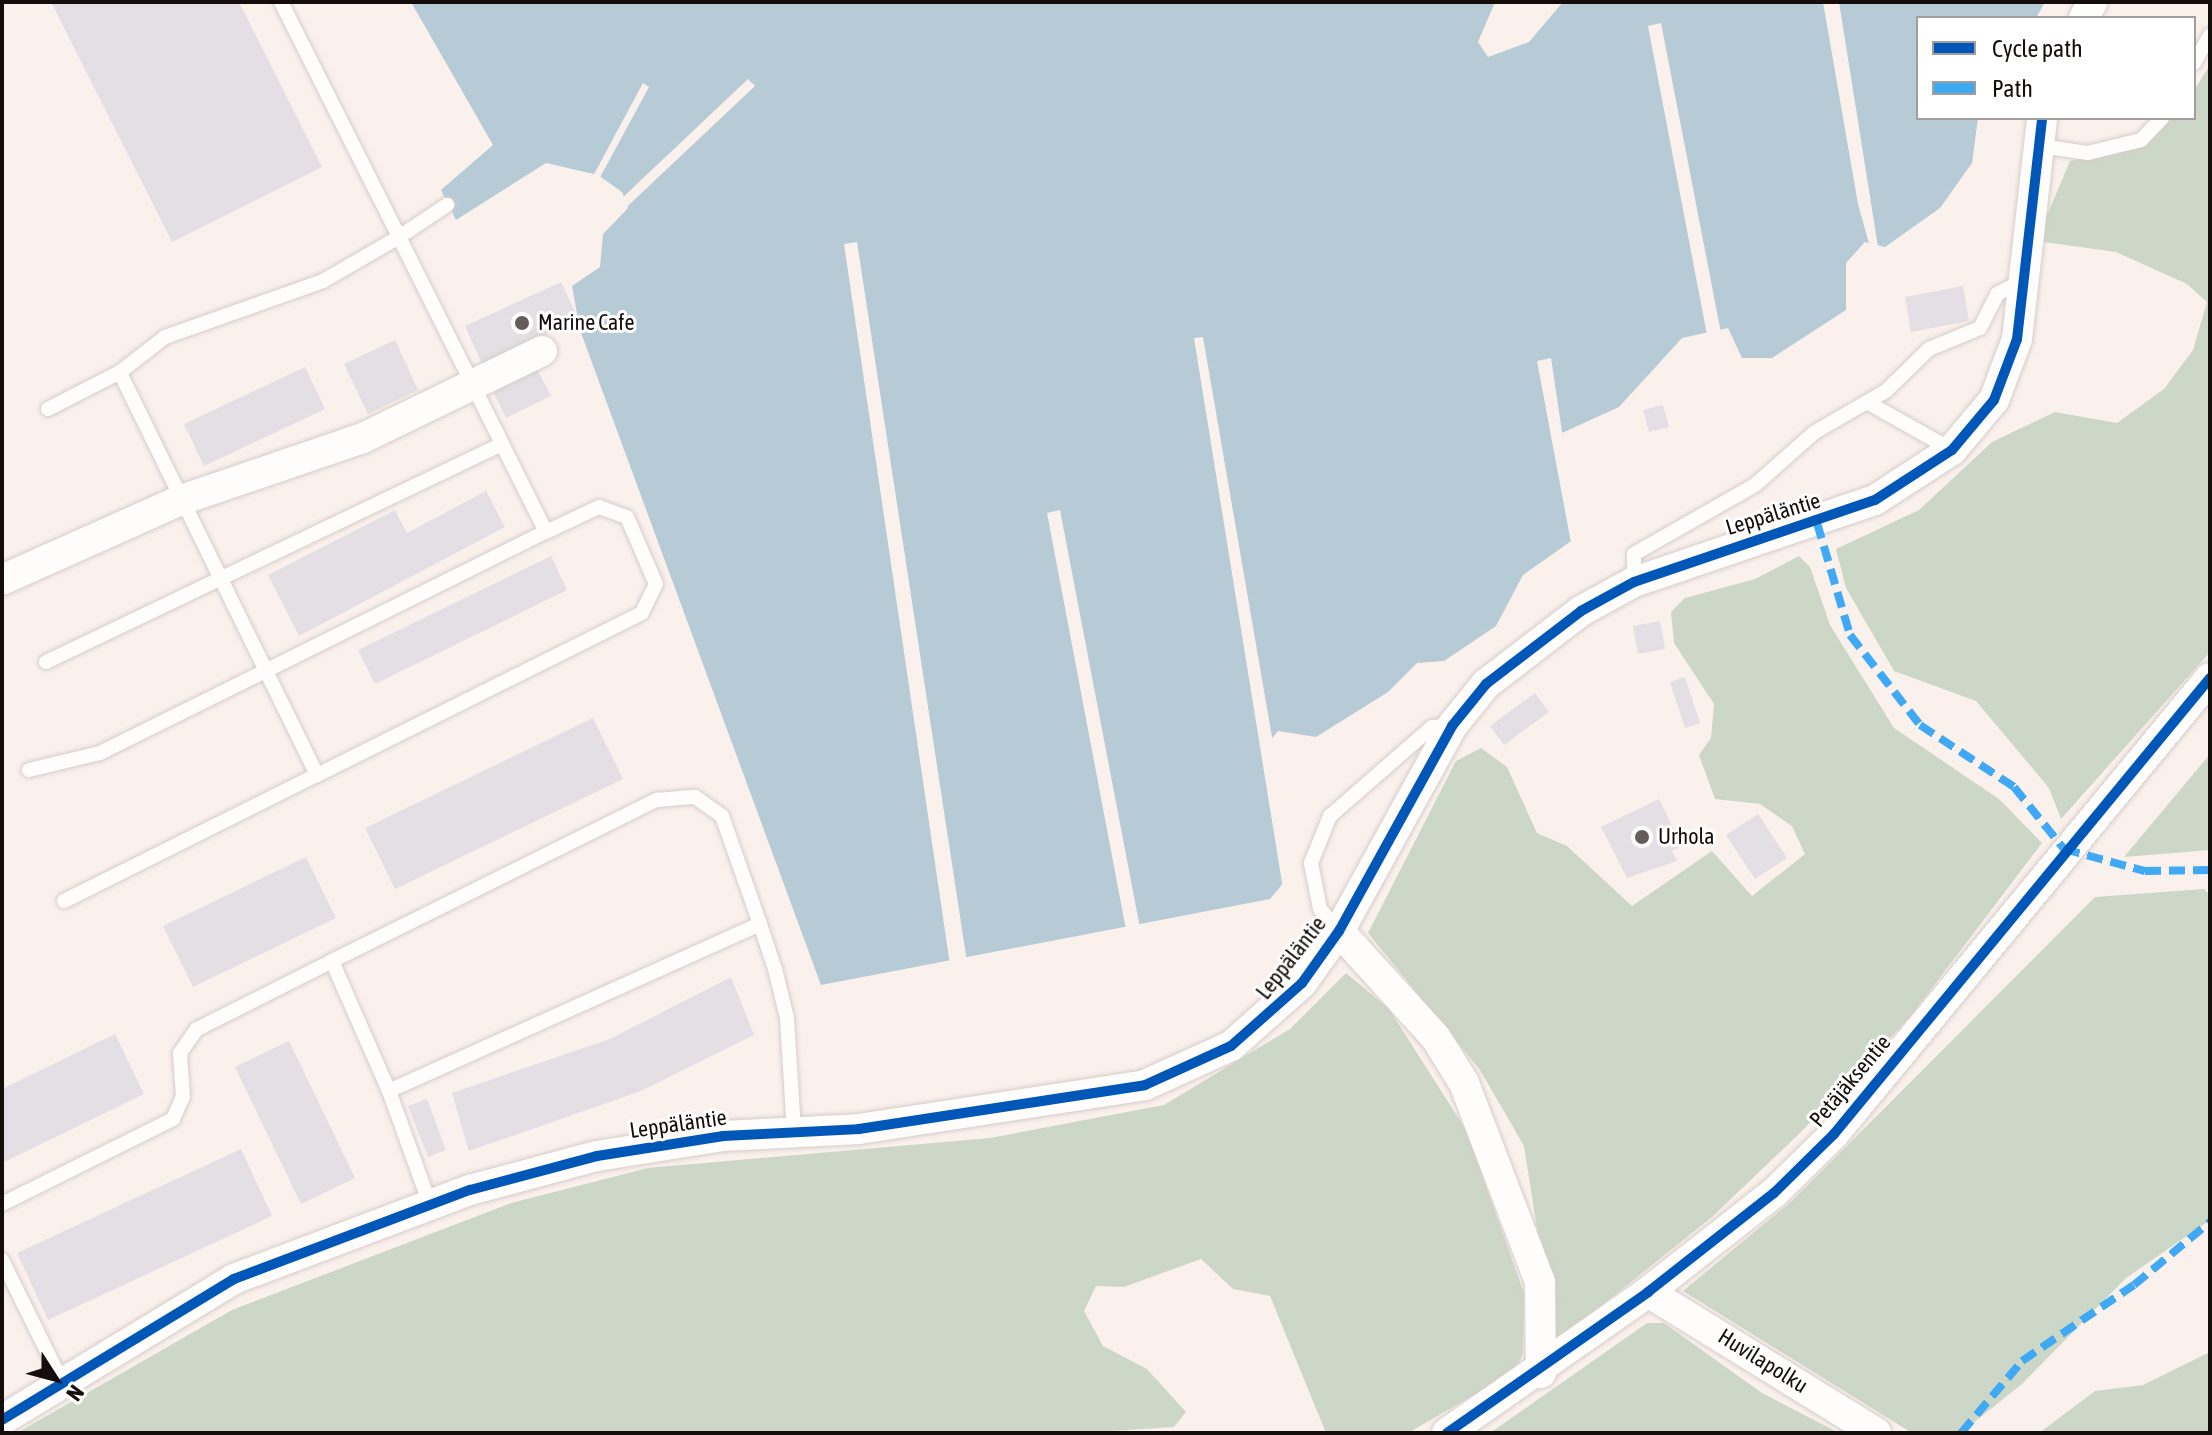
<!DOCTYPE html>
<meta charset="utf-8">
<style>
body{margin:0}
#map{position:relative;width:2212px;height:1435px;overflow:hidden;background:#faf1ed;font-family:"Asap Condensed",sans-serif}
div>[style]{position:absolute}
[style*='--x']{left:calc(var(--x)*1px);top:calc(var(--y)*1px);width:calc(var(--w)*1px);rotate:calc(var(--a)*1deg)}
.forest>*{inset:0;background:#cdd7c7}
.water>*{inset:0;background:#b7cbd7}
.pier>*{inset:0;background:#faf1ed}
.building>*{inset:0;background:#e3dfe4}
.roads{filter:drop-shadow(0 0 2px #d5cdca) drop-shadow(0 0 2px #d5cdca)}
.service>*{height:14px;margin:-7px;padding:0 7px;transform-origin:7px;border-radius:7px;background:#fefdfc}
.minor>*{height:30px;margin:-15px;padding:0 15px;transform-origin:15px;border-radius:15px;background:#fefdfc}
.quiet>*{height:8px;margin-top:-4px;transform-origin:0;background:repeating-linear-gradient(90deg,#3fa9f5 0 16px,transparent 0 24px)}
.cycleway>*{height:10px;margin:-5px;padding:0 5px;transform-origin:5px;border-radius:5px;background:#0057b8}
.dots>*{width:22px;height:22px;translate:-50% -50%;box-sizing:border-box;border:4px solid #fff;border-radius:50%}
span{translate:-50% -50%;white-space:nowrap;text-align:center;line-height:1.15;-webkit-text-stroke:6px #fff;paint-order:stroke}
.poi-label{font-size:22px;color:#140d0b}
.left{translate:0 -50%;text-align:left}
.street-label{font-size:22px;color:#140d0b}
.frame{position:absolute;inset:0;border:4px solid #140d0b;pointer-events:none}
.legend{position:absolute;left:1916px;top:16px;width:280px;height:104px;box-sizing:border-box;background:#fff;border:2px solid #a19e9d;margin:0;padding:10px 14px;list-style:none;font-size:24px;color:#140d0b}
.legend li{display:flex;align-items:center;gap:16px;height:40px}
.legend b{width:40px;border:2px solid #a19e9d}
.north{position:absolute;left:16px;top:1339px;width:80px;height:80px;-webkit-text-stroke:6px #fff;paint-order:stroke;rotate:126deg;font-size:22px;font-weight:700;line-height:32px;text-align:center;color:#140d0b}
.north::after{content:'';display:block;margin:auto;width:28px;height:36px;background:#140d0b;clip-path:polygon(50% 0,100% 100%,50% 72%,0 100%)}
</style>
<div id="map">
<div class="forest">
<i style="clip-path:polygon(2210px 65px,2210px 652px,2061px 819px,2049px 788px,1976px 701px,1894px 671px,1846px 588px,1836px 549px,1919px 510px,1992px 442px,2055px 412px,2117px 423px,2164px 389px,2193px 350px,2207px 302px,2187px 284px,2116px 252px,2044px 242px,2045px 220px,2070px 161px,2131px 149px,2152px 140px,2171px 118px,2194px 118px,2194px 90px)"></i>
<i style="clip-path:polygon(1799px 556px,1810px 567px,1830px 625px,1894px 728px,1999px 799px,2042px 843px,1910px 1017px,1801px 1132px,1712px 1217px,1555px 1343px,1524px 1146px,1480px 1070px,1368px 933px,1456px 761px,1481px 748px,1507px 767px,1537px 833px,1567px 846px,1632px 906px,1712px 851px,1752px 896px,1805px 854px,1792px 826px,1760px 804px,1715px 799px,1699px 755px,1711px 738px,1714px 704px,1674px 643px,1671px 612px,1685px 598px,1755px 579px)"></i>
<i style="clip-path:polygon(2210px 754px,2210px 850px,2124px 857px)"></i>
<i style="clip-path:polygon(2204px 889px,2210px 895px,2210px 1220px,2126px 1278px,2022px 1384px,1962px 1432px,1912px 1433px,1683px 1291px,1793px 1200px,2095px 897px)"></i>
<i style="clip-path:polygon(1346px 973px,1389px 1009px,1466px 1130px,1524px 1293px,1523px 1354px,1514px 1372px,1408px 1433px,1326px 1433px,1270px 1296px,1233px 1289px,1201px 1259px,1124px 1287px,1096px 1286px,1084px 1311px,1103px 1346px,1147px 1369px,1186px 1412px,1174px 1427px,1083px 1433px,17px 1433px,232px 1310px,511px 1203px,648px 1168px,990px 1138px,1164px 1105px,1290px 1029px)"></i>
<i style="clip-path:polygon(1647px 1323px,1664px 1323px,1762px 1393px,1839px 1433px,1490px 1433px)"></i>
<i style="clip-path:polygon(2210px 1352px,2210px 1433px,2039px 1433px,2095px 1391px,2143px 1385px)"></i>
</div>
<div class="water">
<i style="clip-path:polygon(411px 2px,1495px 2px,1478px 42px,1488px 57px,1529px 42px,1563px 2px,2045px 2px,2036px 18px,1918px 18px,1918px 118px,1978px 118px,1972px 163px,1940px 208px,1885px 247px,1865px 242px,1846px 263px,1846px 310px,1772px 358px,1742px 358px,1728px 328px,1682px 338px,1619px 407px,1562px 433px,1574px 539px,1523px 575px,1496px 626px,1444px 661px,1417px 663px,1388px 692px,1316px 737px,1278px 731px,1263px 749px,1286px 880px,1270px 899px,821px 985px,580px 330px,572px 286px,600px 267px,603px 234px,628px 208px,622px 192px,598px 175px,546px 163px,456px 220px,441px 190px,493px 145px)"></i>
</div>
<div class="pier">
<i style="clip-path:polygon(1823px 2px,1839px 2px,1878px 247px,1870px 247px,1858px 204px)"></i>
<i style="clip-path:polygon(1661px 23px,1721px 333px,1707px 335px,1648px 26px)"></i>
<i style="clip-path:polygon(748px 79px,755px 86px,615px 218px,620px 200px)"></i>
<i style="clip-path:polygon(643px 83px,649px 87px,598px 181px,592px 178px)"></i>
<i style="clip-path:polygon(857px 242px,967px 962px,950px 965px,844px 244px)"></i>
<i style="clip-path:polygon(1203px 337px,1273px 743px,1267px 750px,1290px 879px,1283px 889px,1194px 338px)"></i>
<i style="clip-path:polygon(1551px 358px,1578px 539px,1572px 548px,1537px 361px)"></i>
<i style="clip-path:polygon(1060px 510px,1141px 933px,1127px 935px,1047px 513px)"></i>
</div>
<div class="building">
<i style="clip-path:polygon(51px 2px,239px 2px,322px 167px,172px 242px)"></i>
<i style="clip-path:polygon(561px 282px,579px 320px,482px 364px,465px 326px)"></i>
<i style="clip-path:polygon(1963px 286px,1969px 321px,1911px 332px,1905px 297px)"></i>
<i style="clip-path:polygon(395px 340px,418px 390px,368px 414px,344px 364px)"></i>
<i style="clip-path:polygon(305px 367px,325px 409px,204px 466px,184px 424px)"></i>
<i style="clip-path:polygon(537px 369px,551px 396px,506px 418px,493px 392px)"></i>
<i style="clip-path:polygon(1663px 405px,1669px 427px,1649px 432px,1643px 410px)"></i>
<i style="clip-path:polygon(486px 491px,505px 527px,299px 636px,268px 575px,395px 510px,407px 533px)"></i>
<i style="clip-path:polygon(551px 556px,567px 590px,375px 684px,358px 650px)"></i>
<i style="clip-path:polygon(1660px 621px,1665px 649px,1638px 654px,1633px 626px)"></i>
<i style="clip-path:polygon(1685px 677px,1700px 723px,1685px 728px,1670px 682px)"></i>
<i style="clip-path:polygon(1535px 693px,1549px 712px,1504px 745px,1490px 726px)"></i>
<i style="clip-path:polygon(593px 718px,623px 779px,395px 889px,365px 828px)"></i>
<i style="clip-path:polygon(1659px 799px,1682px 846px,1672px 851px,1677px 861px,1627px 878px,1601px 827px)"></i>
<i style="clip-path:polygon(1758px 814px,1787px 858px,1755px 879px,1726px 835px)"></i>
<i style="clip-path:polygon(306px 857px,336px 918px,193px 987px,163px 926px)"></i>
<i style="clip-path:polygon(731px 977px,754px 1035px,641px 1091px,469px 1151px,452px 1093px,610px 1039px)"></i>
<i style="clip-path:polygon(115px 1034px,144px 1094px,2px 1163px,2px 1089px)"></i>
<i style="clip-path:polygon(289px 1041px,355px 1178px,301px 1204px,235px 1067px)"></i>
<i style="clip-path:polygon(427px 1099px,446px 1150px,428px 1157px,408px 1106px)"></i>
<i style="clip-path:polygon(241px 1149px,272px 1216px,48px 1320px,17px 1253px)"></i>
</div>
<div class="roads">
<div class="service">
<i style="--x:281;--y:2;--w:263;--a:63.3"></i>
<i style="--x:399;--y:237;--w:58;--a:-33.7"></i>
<i style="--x:2194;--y:63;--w:32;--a:-60"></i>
<i style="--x:2035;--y:145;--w:54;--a:8.6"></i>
<i style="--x:2088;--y:153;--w:55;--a:-13.8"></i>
<i style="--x:2141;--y:140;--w:30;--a:-46"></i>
<i style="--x:1867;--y:402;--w:98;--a:29.5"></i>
<i style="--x:48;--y:409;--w:81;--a:-27.2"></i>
<i style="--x:120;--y:372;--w:57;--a:-37.9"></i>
<i style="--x:165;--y:337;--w:168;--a:-19.5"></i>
<i style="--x:323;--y:281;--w:88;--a:-30.1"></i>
<i style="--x:399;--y:237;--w:231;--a:63.5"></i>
<i style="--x:1634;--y:582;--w:28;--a:-90"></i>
<i style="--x:1634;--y:554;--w:139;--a:-29.7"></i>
<i style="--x:1755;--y:485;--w:80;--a:-41.5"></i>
<i style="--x:1815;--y:432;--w:82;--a:-30"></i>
<i style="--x:1886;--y:391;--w:60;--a:-44.3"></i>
<i style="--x:1929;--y:349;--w:55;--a:-22.4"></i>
<i style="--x:1980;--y:328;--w:38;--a:-63"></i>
<i style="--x:1997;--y:294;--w:28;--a:-27"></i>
<i style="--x:46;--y:662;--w:505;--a:-25.55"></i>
<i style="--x:502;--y:444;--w:98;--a:63.4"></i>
<i style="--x:546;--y:532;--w:59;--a:-25.3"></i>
<i style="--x:599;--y:507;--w:30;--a:20"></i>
<i style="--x:627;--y:517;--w:73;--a:66.6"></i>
<i style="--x:656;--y:584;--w:32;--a:116"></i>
<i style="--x:642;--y:613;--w:363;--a:153.5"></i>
<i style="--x:29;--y:770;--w:73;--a:-13.5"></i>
<i style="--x:100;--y:753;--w:498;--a:-26.4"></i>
<i style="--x:64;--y:901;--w:283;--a:-26.5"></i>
<i style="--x:317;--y:775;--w:449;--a:-116.1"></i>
<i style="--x:760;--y:924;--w:407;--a:155.8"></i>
<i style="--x:389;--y:1091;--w:142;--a:-113.7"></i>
<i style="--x:332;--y:961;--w:363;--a:-26.4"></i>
<i style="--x:657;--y:800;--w:38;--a:-5"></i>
<i style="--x:695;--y:797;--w:33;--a:35"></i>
<i style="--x:722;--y:816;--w:114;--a:70.6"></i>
<i style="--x:760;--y:924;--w:47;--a:71.6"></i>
<i style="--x:775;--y:969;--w:50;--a:76.2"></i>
<i style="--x:787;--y:1018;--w:114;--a:86.5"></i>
<i style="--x:1339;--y:931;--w:29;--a:-131"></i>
<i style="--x:1320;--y:909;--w:47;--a:-101.1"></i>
<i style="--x:1311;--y:863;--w:51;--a:-68"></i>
<i style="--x:1330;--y:816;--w:135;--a:-41.1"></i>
<i style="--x:1432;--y:727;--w:20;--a:-3"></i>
<i style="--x:389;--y:1091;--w:120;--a:70.1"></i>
<i style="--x:2;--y:1204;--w:191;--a:-26.4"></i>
<i style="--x:173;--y:1119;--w:24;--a:-66"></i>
<i style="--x:183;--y:1097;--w:44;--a:-93.9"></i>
<i style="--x:180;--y:1053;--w:29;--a:-55"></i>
<i style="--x:197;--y:1029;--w:151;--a:-26.7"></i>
<i style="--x:2;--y:1260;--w:136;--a:63.8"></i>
</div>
<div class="minor">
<i style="--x:2084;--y:18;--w:18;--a:-63"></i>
<i style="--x:2;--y:580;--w:196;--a:-24.1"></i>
<i style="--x:181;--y:500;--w:192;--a:-18.8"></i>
<i style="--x:363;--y:438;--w:199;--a:-25.9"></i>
<i style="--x:1339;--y:931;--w:144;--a:47.8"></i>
<i style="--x:1436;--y:1038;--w:53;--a:58.1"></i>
<i style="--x:1464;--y:1083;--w:213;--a:69.1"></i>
<i style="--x:1540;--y:1282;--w:91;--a:89.4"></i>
<i style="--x:1648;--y:1292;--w:268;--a:31.7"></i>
<i style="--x:2;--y:1420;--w:271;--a:-31.3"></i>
<i style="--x:234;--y:1279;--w:252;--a:-20.7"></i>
<i style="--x:470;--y:1190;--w:131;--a:-15"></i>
<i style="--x:597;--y:1156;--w:128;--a:-9"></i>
<i style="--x:723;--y:1136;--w:136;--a:-2.9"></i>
<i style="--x:859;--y:1129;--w:289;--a:-8.7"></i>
<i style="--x:1145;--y:1085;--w:94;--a:-24.4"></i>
<i style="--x:1231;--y:1046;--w:95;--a:-41.6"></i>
<i style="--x:1302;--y:983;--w:64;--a:-54.6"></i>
<i style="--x:1339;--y:931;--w:234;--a:-61.1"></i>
<i style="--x:1452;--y:726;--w:54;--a:-51"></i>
<i style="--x:1486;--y:684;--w:120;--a:-37.5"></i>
<i style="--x:1581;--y:611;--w:60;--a:-28.7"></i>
<i style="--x:1634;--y:582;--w:255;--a:-18.8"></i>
<i style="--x:1875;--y:500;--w:92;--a:-33"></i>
<i style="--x:1952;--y:450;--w:65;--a:-50"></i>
<i style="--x:1994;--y:400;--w:65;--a:-69.3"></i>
<i style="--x:2017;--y:339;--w:222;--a:-83.5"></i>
<i style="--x:1447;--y:1433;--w:246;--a:-35"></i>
<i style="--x:1648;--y:1292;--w:160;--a:-38.2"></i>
<i style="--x:1774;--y:1193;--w:84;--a:-44.5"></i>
<i style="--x:1834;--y:1134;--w:591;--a:-50.49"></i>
</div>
</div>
<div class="quiet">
<i style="--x:1817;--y:523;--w:117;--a:73.6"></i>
<i style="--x:1850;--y:635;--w:114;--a:52.1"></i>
<i style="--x:1920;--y:725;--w:113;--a:33.4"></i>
<i style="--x:2014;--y:787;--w:80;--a:51.1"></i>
<i style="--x:2064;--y:849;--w:84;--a:15.2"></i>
<i style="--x:2145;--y:871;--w:65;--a:-0.9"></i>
<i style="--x:1961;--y:1433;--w:94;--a:-49.7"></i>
<i style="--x:2022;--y:1361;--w:135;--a:-34.2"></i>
<i style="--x:2134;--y:1285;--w:99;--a:-39.7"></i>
</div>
<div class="cycleway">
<i style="--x:2;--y:1420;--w:271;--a:-31.3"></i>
<i style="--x:234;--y:1279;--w:252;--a:-20.7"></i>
<i style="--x:470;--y:1190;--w:131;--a:-15"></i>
<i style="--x:597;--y:1156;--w:128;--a:-9"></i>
<i style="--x:723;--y:1136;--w:136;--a:-2.9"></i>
<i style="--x:859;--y:1129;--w:289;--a:-8.7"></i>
<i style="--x:1145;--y:1085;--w:94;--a:-24.4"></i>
<i style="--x:1231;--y:1046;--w:95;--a:-41.6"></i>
<i style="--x:1302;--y:983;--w:64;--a:-54.6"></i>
<i style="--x:1339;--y:931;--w:234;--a:-61.1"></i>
<i style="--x:1452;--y:726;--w:54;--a:-51"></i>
<i style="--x:1486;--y:684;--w:120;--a:-37.5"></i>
<i style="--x:1581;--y:611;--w:60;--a:-28.7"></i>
<i style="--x:1634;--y:582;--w:255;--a:-18.8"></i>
<i style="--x:1875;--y:500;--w:92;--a:-33"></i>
<i style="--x:1952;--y:450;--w:65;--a:-50"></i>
<i style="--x:1994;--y:400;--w:65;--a:-69.3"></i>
<i style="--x:2017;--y:339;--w:222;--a:-83.5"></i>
<i style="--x:1447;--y:1433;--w:246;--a:-35"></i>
<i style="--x:1648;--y:1292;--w:160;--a:-38.2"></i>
<i style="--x:1774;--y:1193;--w:84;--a:-44.5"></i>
<i style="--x:1834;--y:1134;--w:591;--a:-50.49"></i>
</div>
<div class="dots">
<i style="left:522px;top:323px;background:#645d5a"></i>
<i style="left:1642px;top:837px;background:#645d5a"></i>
</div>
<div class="poi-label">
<span class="left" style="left:538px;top:323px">Marine Cafe</span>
<span class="left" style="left:1658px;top:837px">Urhola</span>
</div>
<div class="street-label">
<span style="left:1773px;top:514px;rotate:-17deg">Leppäläntie</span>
<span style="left:1291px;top:958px;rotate:-52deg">Leppäläntie</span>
<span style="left:1850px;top:1081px;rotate:-50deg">Petäjäksentie</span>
<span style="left:678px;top:1124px;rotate:-8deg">Leppäläntie</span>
<span style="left:1763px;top:1361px;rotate:32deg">Huvilapolku</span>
</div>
<div class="frame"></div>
<ul class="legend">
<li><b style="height:10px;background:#0057b8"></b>Cycle path</li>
<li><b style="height:10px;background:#3fa9f5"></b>Path</li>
</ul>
<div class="north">N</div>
</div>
